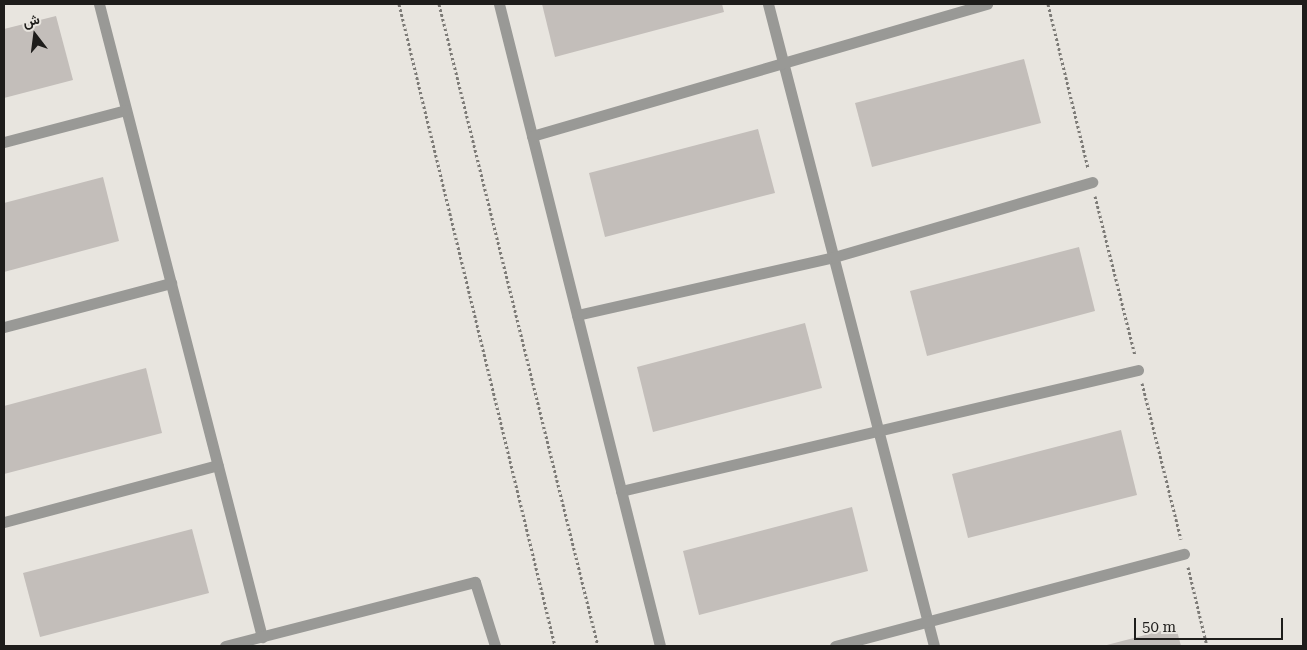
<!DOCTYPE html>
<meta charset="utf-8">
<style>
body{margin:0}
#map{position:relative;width:1307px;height:650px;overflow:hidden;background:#e8e5df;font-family:"Roboto Serif",Vazirmatn,serif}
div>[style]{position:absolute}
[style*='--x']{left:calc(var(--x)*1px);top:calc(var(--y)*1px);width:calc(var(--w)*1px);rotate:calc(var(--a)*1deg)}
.building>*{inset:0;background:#c3beba}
.path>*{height:3px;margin-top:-1.5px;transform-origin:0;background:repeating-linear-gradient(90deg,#7d7b77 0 2.5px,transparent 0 5px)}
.service>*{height:11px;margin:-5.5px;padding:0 5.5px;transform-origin:5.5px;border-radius:5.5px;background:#999996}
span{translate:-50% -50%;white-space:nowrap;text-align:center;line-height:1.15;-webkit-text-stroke:4.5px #e8e5df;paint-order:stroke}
.frame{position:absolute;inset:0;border:5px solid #1e1d1b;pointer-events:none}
.north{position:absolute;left:10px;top:10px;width:50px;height:50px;-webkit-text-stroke:4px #e8e5df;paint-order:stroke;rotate:345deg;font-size:14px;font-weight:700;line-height:20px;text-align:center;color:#1e1d1b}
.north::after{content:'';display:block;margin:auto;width:18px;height:22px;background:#1e1d1b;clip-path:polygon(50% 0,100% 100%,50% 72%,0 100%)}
.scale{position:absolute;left:1134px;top:618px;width:149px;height:22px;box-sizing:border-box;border:2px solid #1e1d1b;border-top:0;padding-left:6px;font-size:15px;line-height:18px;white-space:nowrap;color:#1e1d1b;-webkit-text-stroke:4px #e8e5df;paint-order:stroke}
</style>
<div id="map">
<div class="building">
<i style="clip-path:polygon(542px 4px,722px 4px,724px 12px,555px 57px)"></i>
<i style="clip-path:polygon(56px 16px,73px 80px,4px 98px,4px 29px)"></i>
<i style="clip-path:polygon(1024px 59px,1041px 123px,872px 167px,855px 103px)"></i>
<i style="clip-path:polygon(758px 129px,775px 193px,605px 237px,589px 173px)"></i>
<i style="clip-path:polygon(103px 177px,119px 241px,4px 272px,4px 203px)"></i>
<i style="clip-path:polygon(1079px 247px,1095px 311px,927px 356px,910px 291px)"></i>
<i style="clip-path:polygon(805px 323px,822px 388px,653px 432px,637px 367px)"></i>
<i style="clip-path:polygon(146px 368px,162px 433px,4px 474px,4px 406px)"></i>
<i style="clip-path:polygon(1121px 430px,1137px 495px,968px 538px,952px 474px)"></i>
<i style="clip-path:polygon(852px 507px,868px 571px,699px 615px,683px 551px)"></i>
<i style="clip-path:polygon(192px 529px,209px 593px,40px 637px,23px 573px)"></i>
<i style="clip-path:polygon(1176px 627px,1181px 646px,1103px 646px)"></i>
</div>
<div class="path">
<i style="--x:399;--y:4;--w:661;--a:76.34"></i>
<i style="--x:439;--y:4;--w:661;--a:76.09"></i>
<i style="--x:1048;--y:4;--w:169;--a:76.3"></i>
<i style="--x:1095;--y:196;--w:164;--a:75.9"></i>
<i style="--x:1142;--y:383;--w:161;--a:76"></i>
<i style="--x:1188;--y:567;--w:81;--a:76.5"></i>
</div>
<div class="service">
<i style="--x:99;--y:4;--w:654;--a:75.56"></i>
<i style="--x:499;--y:4;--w:662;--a:75.92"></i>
<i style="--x:768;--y:4;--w:663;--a:75.5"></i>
<i style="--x:532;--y:136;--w:474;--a:-16.2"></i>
<i style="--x:4;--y:142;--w:126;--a:-14.7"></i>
<i style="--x:577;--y:315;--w:263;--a:-12.7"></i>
<i style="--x:834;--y:257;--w:269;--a:-16.2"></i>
<i style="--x:4;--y:327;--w:173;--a:-14.8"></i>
<i style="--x:621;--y:491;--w:531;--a:-13.17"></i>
<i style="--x:4;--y:522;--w:221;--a:-14.9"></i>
<i style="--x:225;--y:646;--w:258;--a:-14.4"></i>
<i style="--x:475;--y:582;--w:67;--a:72.6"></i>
<i style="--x:835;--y:646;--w:361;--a:-14.8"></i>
</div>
<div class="frame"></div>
<div class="north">ش</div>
<div class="scale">50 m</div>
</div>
